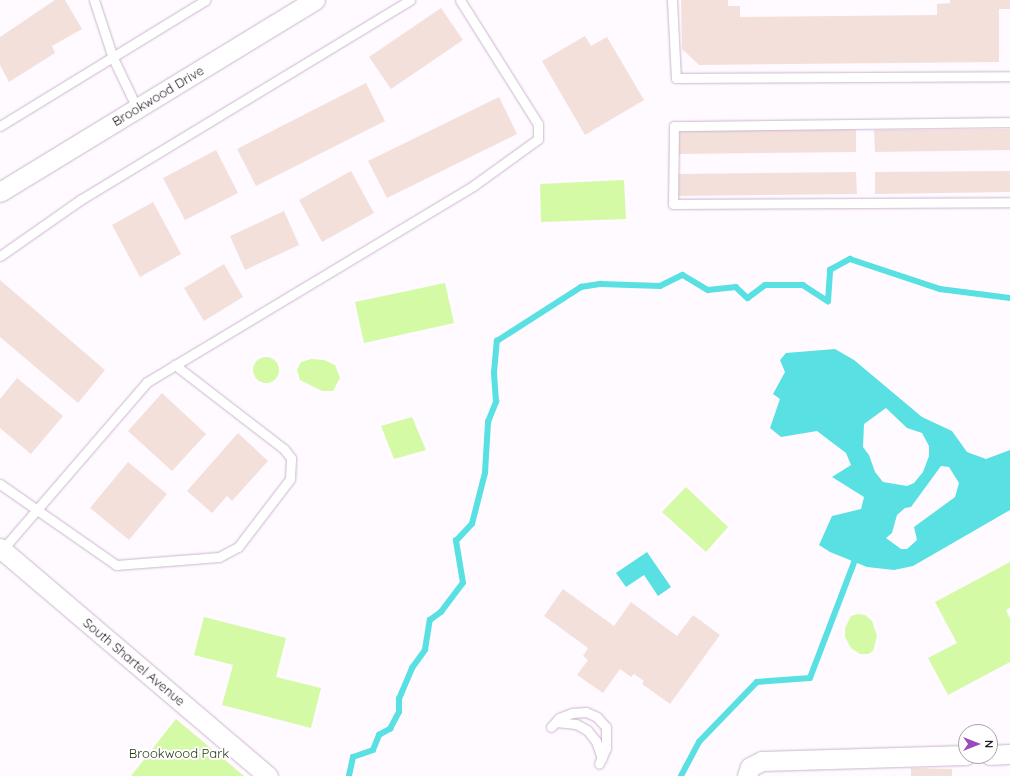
<!DOCTYPE html>
<style>
body{margin:0}
#map{position:relative;width:1010px;height:776px;overflow:hidden;background:#fefaff;font-family:Quicksand,sans-serif}
div>[style]{position:absolute}
[style*='--x']{left:calc(var(--x)*1px);top:calc(var(--y)*1px);width:calc(var(--w)*1px);rotate:calc(var(--a)*1deg)}
.green>*{inset:0;background:#d5faa5}
.round{border-radius:50%}
.water>*{inset:0;background:#58e0e2}
.stream>*{height:5.5px;margin:-2.75px;padding:0 2.75px;transform-origin:2.75px;border-radius:2.75px;background:#58e0e2}
.building>*{inset:0;background:#f4e0db}
.roads{filter:drop-shadow(0 0 1px #ccb5ce) drop-shadow(0 0 1px #ccb5ce)}
.lane>*{height:9px;margin:-4.5px;padding:0 4.5px;transform-origin:4.5px;border-radius:4.5px;background:#fff}
.street>*{height:19px;margin:-9.5px;padding:0 9.5px;transform-origin:9.5px;border-radius:9.5px;background:#fff}
span{translate:-50% -50%;white-space:nowrap;text-align:center;line-height:1.15;-webkit-text-stroke:4px #fff;paint-order:stroke}
.street-label{font-size:13px;color:#221a23}
.park-label{font-size:13px;color:#2b3916}
.north{position:absolute;left:958px;top:724px;width:40px;height:40px;box-sizing:border-box;background:#fff;border:1px solid #a7a3a7;border-radius:50%;rotate:90deg;font-size:11px;font-weight:700;line-height:16px;text-align:center;color:#221a23}
.north::after{content:'';display:block;margin:auto;width:14px;height:18px;background:#9a4abb;clip-path:polygon(50% 0,100% 100%,50% 72%,0 100%)}
</style>
<div id="map">
<div class="green">
<i style="clip-path:polygon(624px 180px,626px 219px,541px 222px,540px 184px)"></i>
<i style="clip-path:polygon(445px 283px,454px 323px,364px 343px,355px 302px)"></i>
<i class="round" style="left:253px;top:357px;width:26px;height:26px"></i>
<i style="clip-path:polygon(311px 359px,324px 360px,335px 365px,340px 378px,333px 391px,322px 391px,300px 380px,297px 370px,301px 362px)"></i>
<i style="clip-path:polygon(412px 417px,426px 450px,394px 459px,381px 426px)"></i>
<i style="clip-path:polygon(686px 487px,728px 527px,706px 552px,662px 512px)"></i>
<i style="clip-path:polygon(1010px 562px,1010px 608px,1006px 610px,1010px 619px,1010px 662px,948px 695px,928px 658px,957px 643px,935px 602px)"></i>
<i style="clip-path:polygon(858px 614px,865px 615px,872px 621px,877px 636px,873px 651px,868px 654px,860px 654px,851px 648px,845px 637px,845px 628px,851px 616px)"></i>
<i style="clip-path:polygon(204px 617px,286px 638px,276px 677px,321px 688px,311px 728px,222px 705px,233px 665px,194px 655px)"></i>
<i style="clip-path:polygon(176px 719px,244px 776px,131px 776px)"></i>
</div>
<div class="water">
<i style="clip-path:polygon(evenodd,835px 349px,854px 360px,922px 417px,952px 431px,967px 452px,986px 459px,1010px 450px,1010px 510px,913px 566px,894px 570px,867px 567px,830px 552px,819px 545px,832px 516px,861px 509px,864px 497px,832px 477px,851px 465px,846px 453px,817px 431px,781px 437px,770px 428px,780px 399px,773px 394px,785px 372px,780px 360px,786px 353px,835px 349px,886px 408px,907px 428px,922px 433px,929px 446px,929px 456px,923px 472px,914px 483px,907px 486px,883px 482px,875px 472px,869px 455px,863px 447px,864px 424px,886px 408px,835px 349px,941px 466px,949px 467px,959px 483px,955px 497px,914px 527px,917px 540px,907px 549px,901px 549px,886px 538px,892px 533px,897px 515px,905px 508px,911px 507px,941px 466px)"></i>
<i style="clip-path:polygon(647px 552px,671px 587px,658px 596px,644px 575px,626px 587px,616px 573px)"></i>
</div>
<div class="stream">
<i style="--x:349;--y:776;--w:19;--a:-78"></i>
<i style="--x:353;--y:757;--w:21;--a:-19"></i>
<i style="--x:373;--y:750;--w:16;--a:-68"></i>
<i style="--x:379;--y:735;--w:13;--a:-29"></i>
<i style="--x:390;--y:729;--w:19;--a:-62"></i>
<i style="--x:399;--y:712;--w:13;--a:-90"></i>
<i style="--x:399;--y:699;--w:34;--a:-67"></i>
<i style="--x:412;--y:668;--w:22;--a:-54"></i>
<i style="--x:425;--y:650;--w:30;--a:-81"></i>
<i style="--x:430;--y:620;--w:14;--a:-36"></i>
<i style="--x:441;--y:612;--w:36;--a:-53"></i>
<i style="--x:463;--y:583;--w:43;--a:-99.5"></i>
<i style="--x:456;--y:541;--w:23;--a:-47"></i>
<i style="--x:472;--y:524;--w:53;--a:-75.7"></i>
<i style="--x:485;--y:473;--w:51;--a:-86.6"></i>
<i style="--x:488;--y:422;--w:22;--a:-68"></i>
<i style="--x:496;--y:402;--w:29;--a:-94"></i>
<i style="--x:494;--y:373;--w:32;--a:-85"></i>
<i style="--x:497;--y:341;--w:100;--a:-32.7"></i>
<i style="--x:581;--y:287;--w:20;--a:-9"></i>
<i style="--x:601;--y:284;--w:59;--a:1.9"></i>
<i style="--x:660;--y:286;--w:25;--a:-26"></i>
<i style="--x:683;--y:275;--w:29;--a:31"></i>
<i style="--x:708;--y:290;--w:28;--a:-6"></i>
<i style="--x:736;--y:287;--w:16;--a:43"></i>
<i style="--x:748;--y:298;--w:21;--a:-37"></i>
<i style="--x:765;--y:285;--w:38;--a:0"></i>
<i style="--x:803;--y:285;--w:30;--a:33"></i>
<i style="--x:828;--y:301;--w:31;--a:-86"></i>
<i style="--x:830;--y:270;--w:23;--a:-29"></i>
<i style="--x:850;--y:259;--w:95;--a:18.4"></i>
<i style="--x:940;--y:289;--w:71;--a:7.3"></i>
<i style="--x:681;--y:776;--w:38;--a:-62"></i>
<i style="--x:699;--y:742;--w:83;--a:-46"></i>
<i style="--x:757;--y:682;--w:53;--a:-4.3"></i>
<i style="--x:810;--y:678;--w:126;--a:-69.1"></i>
</div>
<div class="building">
<i style="clip-path:polygon(55px 0,65px 0,82px 29px,52px 46px,55px 53px,9px 82px,0 65px,0 37px)"></i>
<i style="clip-path:polygon(681px 0,728px 0,728px 6px,740px 6px,740px 17px,937px 15px,937px 4px,950px 3px,950px 0,1010px 0,1010px 9px,999px 9px,999px 62px,699px 65px,682px 49px)"></i>
<i style="clip-path:polygon(441px 8px,463px 40px,391px 89px,369px 57px)"></i>
<i style="clip-path:polygon(585px 36px,591px 46px,607px 37px,644px 100px,585px 135px,542px 61px)"></i>
<i style="clip-path:polygon(366px 83px,385px 121px,256px 186px,237px 149px)"></i>
<i style="clip-path:polygon(499px 97px,517px 134px,387px 198px,368px 161px)"></i>
<i style="clip-path:polygon(856px 129px,856px 152px,676px 154px,675px 131px)"></i>
<i style="clip-path:polygon(1010px 129px,1010px 150px,875px 152px,874px 130px)"></i>
<i style="clip-path:polygon(216px 150px,238px 193px,185px 220px,163px 178px)"></i>
<i style="clip-path:polygon(351px 171px,374px 213px,322px 242px,299px 200px)"></i>
<i style="clip-path:polygon(1010px 171px,1010px 192px,875px 194px,875px 172px)"></i>
<i style="clip-path:polygon(856px 172px,857px 194px,676px 196px,675px 174px)"></i>
<i style="clip-path:polygon(153px 202px,181px 254px,140px 277px,112px 225px)"></i>
<i style="clip-path:polygon(284px 211px,299px 245px,245px 270px,230px 236px)"></i>
<i style="clip-path:polygon(224px 264px,243px 297px,204px 321px,184px 288px)"></i>
<i style="clip-path:polygon(0 280px,105px 370px,78px 403px,0 337px)"></i>
<i style="clip-path:polygon(17px 378px,63px 416px,31px 454px,0 428px,0 399px)"></i>
<i style="clip-path:polygon(162px 393px,206px 434px,172px 471px,128px 431px)"></i>
<i style="clip-path:polygon(238px 433px,268px 461px,232px 501px,227px 496px,212px 513px,187px 491px)"></i>
<i style="clip-path:polygon(128px 462px,167px 494px,129px 540px,90px 508px)"></i>
<i style="clip-path:polygon(563px 589px,614px 626px,631px 602px,677px 636px,693px 615px,720px 635px,670px 704px,642px 684px,644px 681px,634px 674px,631px 677px,620px 669px,603px 693px,577px 675px,588px 660px,583px 656px,588px 648px,544px 616px)"></i>
<i style="clip-path:polygon(911px 768px,952px 769px,952px 776px,911px 776px)"></i>
</div>
<div class="roads">
<div class="lane">
<i style="--x:94;--y:0;--w:61;--a:71.9"></i>
<i style="--x:113;--y:58;--w:55;--a:64.4"></i>
<i style="--x:672;--y:0;--w:78;--a:87.1"></i>
<i style="--x:676;--y:78;--w:334;--a:-0.3"></i>
<i style="--x:1010;--y:122;--w:336;--a:179.3"></i>
<i style="--x:674;--y:126;--w:78;--a:90.7"></i>
<i style="--x:673;--y:204;--w:337;--a:-0.3"></i>
<i style="--x:0;--y:126;--w:241;--a:-31.5"></i>
<i style="--x:0;--y:256;--w:98;--a:-35"></i>
<i style="--x:80;--y:200;--w:386;--a:-31.2"></i>
<i style="--x:0;--y:484;--w:141;--a:34.9"></i>
<i style="--x:116;--y:565;--w:103;--a:-4.4"></i>
<i style="--x:219;--y:557;--w:21;--a:-28"></i>
<i style="--x:238;--y:547;--w:86;--a:-52.6"></i>
<i style="--x:290;--y:479;--w:21;--a:-87"></i>
<i style="--x:291;--y:458;--w:11;--a:-128"></i>
<i style="--x:284;--y:449;--w:138;--a:-142.4"></i>
<i style="--x:2;--y:550;--w:222;--a:-49.2"></i>
<i style="--x:147;--y:382;--w:380;--a:-31"></i>
<i style="--x:473;--y:186;--w:80;--a:-35.9"></i>
<i style="--x:538;--y:139;--w:15;--a:-90"></i>
<i style="--x:538;--y:124;--w:146;--a:-122.2"></i>
<i style="--x:556;--y:722;--w:20;--a:6"></i>
<i style="--x:576;--y:724;--w:13;--a:29"></i>
<i style="--x:587;--y:730;--w:14;--a:51"></i>
<i style="--x:596;--y:741;--w:18;--a:71"></i>
<i style="--x:551;--y:727;--w:12;--a:-48"></i>
<i style="--x:559;--y:718;--w:14;--a:-21"></i>
<i style="--x:572;--y:713;--w:14;--a:-4"></i>
<i style="--x:586;--y:712;--w:12;--a:24"></i>
<i style="--x:597;--y:717;--w:13;--a:48"></i>
<i style="--x:606;--y:727;--w:21;--a:90"></i>
<i style="--x:606;--y:748;--w:17;--a:114"></i>
</div>
<div class="street">
<i style="--x:0;--y:192;--w:369;--a:-31.4"></i>
<i style="--x:0;--y:548;--w:352;--a:40.4"></i>
<i style="--x:990;--y:755;--w:20;--a:-3"></i>
<i style="--x:747;--y:776;--w:9;--a:-72"></i>
<i style="--x:750;--y:767;--w:13;--a:-27"></i>
<i style="--x:762;--y:761;--w:204;--a:-1.7"></i>
</div>
</div>
<div class="street-label">
<span style="left:158px;top:96px;rotate:-31deg">Brookwood Drive</span>
<span style="left:134px;top:662px;rotate:40deg">South Shartel Avenue</span>
</div>
<div class="park-label">
<span style="left:179px;top:753px">Brookwood Park</span>
</div>
<div class="north">N</div>
</div>
